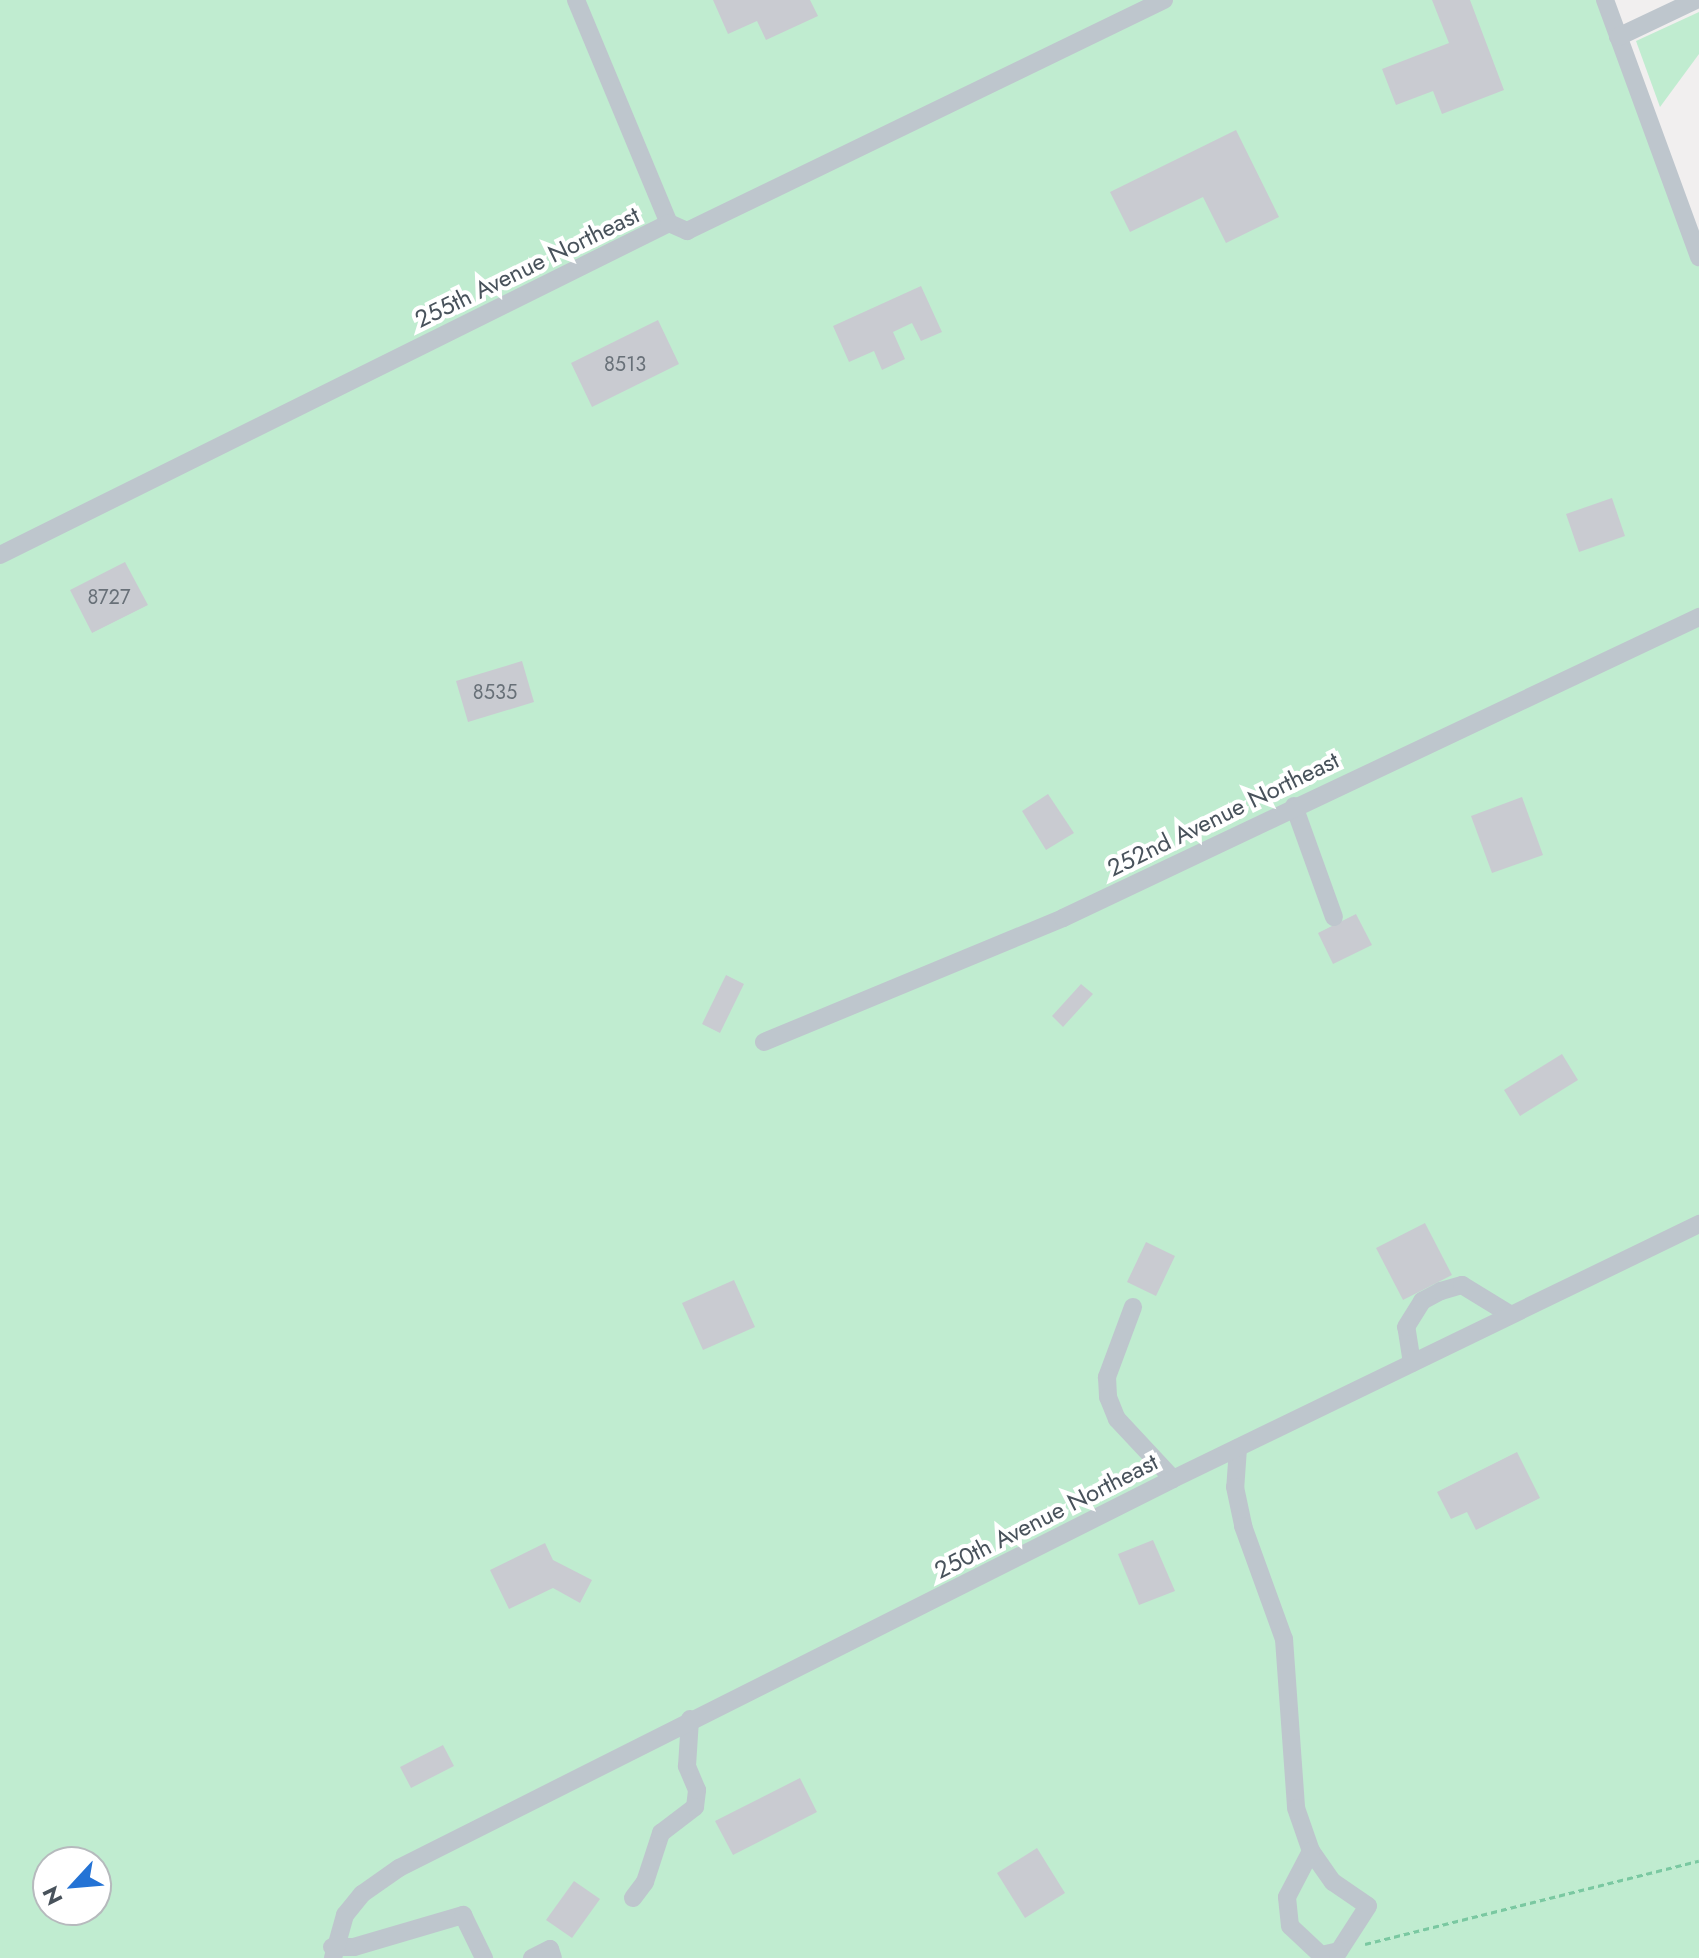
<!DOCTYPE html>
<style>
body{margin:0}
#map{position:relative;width:1699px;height:1958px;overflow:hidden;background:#f1efef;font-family:Jost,sans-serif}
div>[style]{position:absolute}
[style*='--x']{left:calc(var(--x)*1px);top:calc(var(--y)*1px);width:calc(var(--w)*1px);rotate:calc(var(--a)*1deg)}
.green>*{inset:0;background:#c0ecd0}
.building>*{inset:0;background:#c9cbd1}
.path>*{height:3px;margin-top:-1.5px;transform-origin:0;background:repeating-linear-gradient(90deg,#7ac8a1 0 6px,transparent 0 10px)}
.minor>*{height:18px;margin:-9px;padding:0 9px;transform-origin:9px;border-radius:9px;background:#bec6cd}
span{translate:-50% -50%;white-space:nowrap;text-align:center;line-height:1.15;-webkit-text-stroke:8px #fff;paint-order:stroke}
.number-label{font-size:20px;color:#687078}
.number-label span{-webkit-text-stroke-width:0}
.street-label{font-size:24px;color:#48525b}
.north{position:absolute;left:32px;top:1846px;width:80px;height:80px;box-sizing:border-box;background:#fff;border:2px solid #b6babd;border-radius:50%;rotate:244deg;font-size:22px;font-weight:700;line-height:32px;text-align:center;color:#48525b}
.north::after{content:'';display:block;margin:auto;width:28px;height:36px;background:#2473d5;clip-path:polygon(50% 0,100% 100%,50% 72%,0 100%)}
</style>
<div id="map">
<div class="green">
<i style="clip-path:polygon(evenodd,0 0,1605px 0,1699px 257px,1699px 1958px,0 1958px,0 0,48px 1862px,96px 1862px,96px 1910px,48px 1910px,48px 1862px)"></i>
<i style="clip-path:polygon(1699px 12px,1699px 54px,1660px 107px,1636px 41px)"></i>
</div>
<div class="building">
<i style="clip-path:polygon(713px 0,810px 0,818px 16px,766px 40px,757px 21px,728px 34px)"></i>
<i style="clip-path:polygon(1432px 0,1470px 0,1504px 90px,1442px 114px,1433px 91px,1396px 105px,1382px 69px,1449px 43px)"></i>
<i style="clip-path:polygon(1236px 130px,1279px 217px,1226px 243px,1203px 197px,1130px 232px,1110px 192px)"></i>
<i style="clip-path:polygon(921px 286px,942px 332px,921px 341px,912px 323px,893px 332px,905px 359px,882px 370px,874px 351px,849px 362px,833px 326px)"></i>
<i style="clip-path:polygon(658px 320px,679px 364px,592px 407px,571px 363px)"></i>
<i style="clip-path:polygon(1612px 498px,1625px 536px,1579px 552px,1566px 514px)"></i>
<i style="clip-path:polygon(125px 562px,148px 605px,92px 633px,70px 590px)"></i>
<i style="clip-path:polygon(522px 661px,534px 702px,468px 722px,456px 681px)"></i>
<i style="clip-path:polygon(1048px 794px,1074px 833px,1046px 850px,1022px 811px)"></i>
<i style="clip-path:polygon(1522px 797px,1543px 855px,1492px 873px,1471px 816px)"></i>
<i style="clip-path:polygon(1356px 914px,1372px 945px,1333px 964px,1318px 933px)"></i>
<i style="clip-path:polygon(726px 975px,744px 984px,720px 1033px,702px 1024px)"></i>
<i style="clip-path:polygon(1081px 984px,1093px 994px,1063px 1027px,1052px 1016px)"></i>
<i style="clip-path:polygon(1562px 1054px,1578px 1080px,1520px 1116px,1504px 1090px)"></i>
<i style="clip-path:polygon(1425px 1223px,1452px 1275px,1403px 1300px,1376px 1248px)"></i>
<i style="clip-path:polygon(1146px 1242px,1175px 1256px,1156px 1296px,1127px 1282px)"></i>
<i style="clip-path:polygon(734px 1280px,755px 1327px,703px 1350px,682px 1303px)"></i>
<i style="clip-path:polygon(1517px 1452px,1540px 1498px,1476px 1530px,1467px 1512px,1451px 1519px,1437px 1492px)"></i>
<i style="clip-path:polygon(1153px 1540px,1175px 1591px,1139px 1605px,1118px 1554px)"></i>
<i style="clip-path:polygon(545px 1543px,553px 1560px,592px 1580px,580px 1603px,553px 1588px,509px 1609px,490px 1570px)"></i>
<i style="clip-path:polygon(443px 1745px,454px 1766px,411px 1788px,400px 1767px)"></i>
<i style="clip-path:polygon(800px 1778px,817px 1812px,733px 1855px,715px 1821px)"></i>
<i style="clip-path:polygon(1037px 1848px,1065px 1893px,1025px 1918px,997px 1873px)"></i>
<i style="clip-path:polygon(574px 1881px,600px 1899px,572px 1938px,546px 1920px)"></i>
</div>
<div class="path">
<i style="--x:1365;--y:1944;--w:344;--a:-14"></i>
</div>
<div class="minor">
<i style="--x:576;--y:0;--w:242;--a:67.4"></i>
<i style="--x:1605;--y:0;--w:274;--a:69.9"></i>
<i style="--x:1618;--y:37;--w:86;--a:-25.4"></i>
<i style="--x:0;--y:555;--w:747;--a:-26.39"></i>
<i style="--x:669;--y:223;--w:20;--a:24"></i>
<i style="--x:687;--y:231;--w:530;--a:-25.84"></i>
<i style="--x:1294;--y:806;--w:118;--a:70.2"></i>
<i style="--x:764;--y:1042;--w:324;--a:-22.5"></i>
<i style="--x:1063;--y:918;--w:704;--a:-25.33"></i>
<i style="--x:1133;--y:1307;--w:75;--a:110.4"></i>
<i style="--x:1107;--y:1377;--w:20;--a:87"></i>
<i style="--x:1108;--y:1397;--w:24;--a:68"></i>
<i style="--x:1117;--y:1419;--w:82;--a:47"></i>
<i style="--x:1412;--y:1363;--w:36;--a:-99"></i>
<i style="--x:1406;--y:1327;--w:31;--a:-58"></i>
<i style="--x:1422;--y:1301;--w:21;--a:-28"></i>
<i style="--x:1441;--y:1291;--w:22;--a:-16"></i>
<i style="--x:1462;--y:1285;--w:57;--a:31.5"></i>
<i style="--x:1238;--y:1448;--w:39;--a:94"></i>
<i style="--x:1235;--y:1487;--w:40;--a:78"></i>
<i style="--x:1243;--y:1526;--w:120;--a:70.1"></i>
<i style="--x:1284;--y:1639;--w:169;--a:85.9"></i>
<i style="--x:1296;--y:1808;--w:46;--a:70.8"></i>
<i style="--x:1311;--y:1851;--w:38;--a:55"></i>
<i style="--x:1333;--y:1882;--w:42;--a:34.4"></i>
<i style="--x:1368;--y:1906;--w:54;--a:122.8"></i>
<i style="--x:1339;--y:1951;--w:18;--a:167"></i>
<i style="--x:1321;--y:1955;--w:42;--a:-136.9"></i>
<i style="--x:1290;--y:1926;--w:29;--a:-96"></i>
<i style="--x:1287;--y:1897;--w:52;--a:-62.4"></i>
<i style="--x:633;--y:1898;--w:20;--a:-53"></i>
<i style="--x:645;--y:1882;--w:52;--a:-71.9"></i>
<i style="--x:661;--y:1833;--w:43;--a:-37.4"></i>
<i style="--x:695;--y:1807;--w:17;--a:-83"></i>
<i style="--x:697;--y:1790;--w:26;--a:-113"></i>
<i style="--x:687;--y:1766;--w:47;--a:-86.3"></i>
<i style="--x:332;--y:1947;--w:22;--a:0"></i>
<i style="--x:354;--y:1947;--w:114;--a:-16.4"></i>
<i style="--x:463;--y:1915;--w:48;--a:64"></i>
<i style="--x:333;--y:1958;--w:45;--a:-74.4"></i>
<i style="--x:345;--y:1915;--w:27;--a:-51"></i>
<i style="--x:362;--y:1894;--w:45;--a:-35.1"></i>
<i style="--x:399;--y:1868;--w:866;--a:-26.68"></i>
<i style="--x:1173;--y:1479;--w:585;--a:-25.86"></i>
<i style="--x:532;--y:1958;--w:20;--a:-27"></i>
<i style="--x:550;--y:1949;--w:9;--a:72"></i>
</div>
<div class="number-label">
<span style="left:625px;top:364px">8513</span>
<span style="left:109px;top:597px">8727</span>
<span style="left:495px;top:692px">8535</span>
</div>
<div class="street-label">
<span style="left:527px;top:267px;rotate:-26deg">255th Avenue Northeast</span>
<span style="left:1223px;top:814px;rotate:-26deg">252nd Avenue Northeast</span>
<span style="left:1046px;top:1516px;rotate:-27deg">250th Avenue Northeast</span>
</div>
<div class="north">N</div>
</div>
